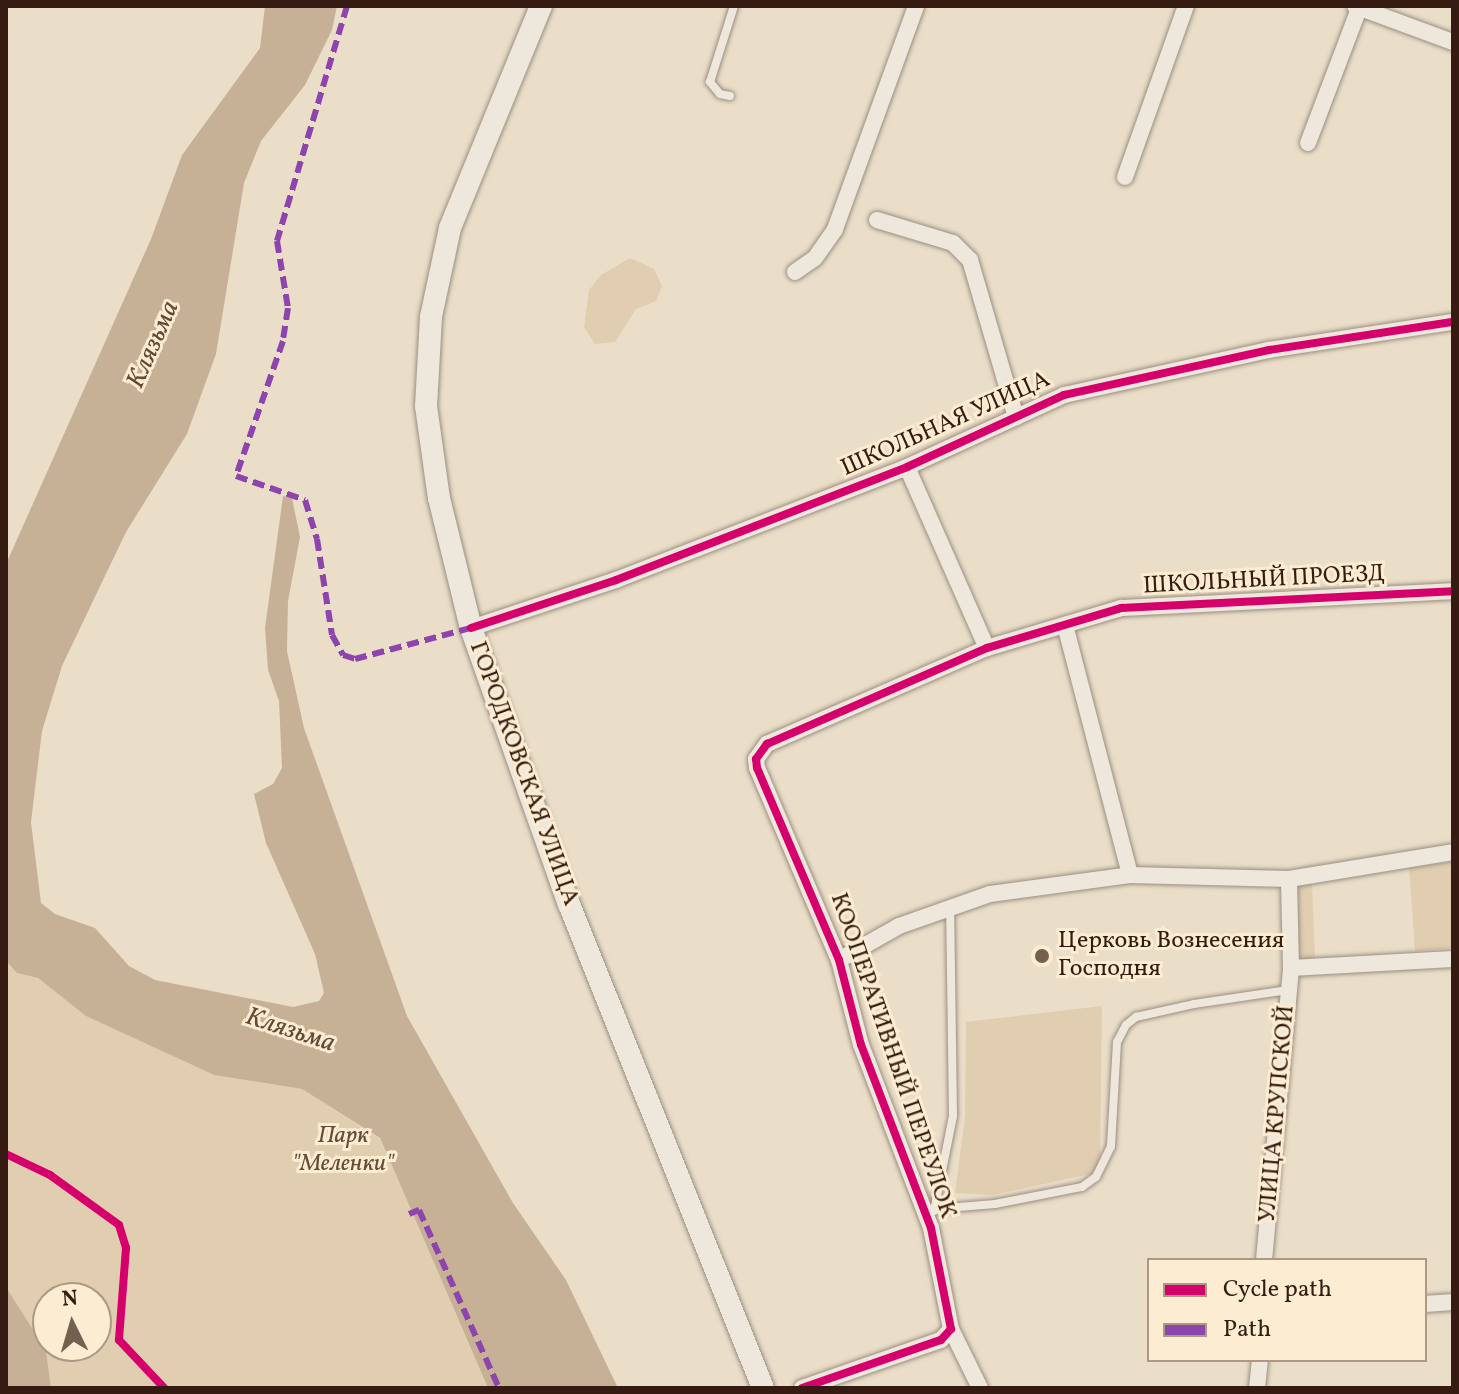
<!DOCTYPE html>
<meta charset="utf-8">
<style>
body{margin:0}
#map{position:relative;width:1459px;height:1394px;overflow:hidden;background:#ebdec8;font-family:Vollkorn,serif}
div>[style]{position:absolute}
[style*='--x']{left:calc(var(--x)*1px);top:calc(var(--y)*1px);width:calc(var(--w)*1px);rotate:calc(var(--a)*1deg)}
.green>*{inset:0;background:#e1cdb0}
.water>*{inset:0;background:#c7b196}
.roads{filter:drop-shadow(0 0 2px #9a8f82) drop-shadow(0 0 2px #9a8f82)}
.service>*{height:8px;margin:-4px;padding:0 4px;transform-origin:4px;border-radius:4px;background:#eee7dc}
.minor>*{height:16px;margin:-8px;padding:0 8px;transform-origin:8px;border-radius:8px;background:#eee7dc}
.secondary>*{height:22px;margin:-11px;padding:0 11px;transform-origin:11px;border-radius:11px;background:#eee7dc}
.quiet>*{height:6px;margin-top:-3px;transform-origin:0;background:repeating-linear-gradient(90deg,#8e44ad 0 12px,transparent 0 18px)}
.cycleway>*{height:8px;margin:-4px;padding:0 4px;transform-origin:4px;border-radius:4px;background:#d6006c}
.dots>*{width:22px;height:22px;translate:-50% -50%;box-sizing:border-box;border:4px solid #fcecd2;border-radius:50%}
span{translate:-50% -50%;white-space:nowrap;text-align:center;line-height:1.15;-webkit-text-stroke:6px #fcecd2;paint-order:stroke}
.street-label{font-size:24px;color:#351b11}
.poi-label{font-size:24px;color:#351b11}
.left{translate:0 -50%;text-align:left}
.park-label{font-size:24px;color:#664c3b;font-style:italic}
.water-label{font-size:26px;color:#624938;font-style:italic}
.frame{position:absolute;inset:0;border:8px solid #351b11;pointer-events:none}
.legend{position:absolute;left:1147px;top:1258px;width:280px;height:104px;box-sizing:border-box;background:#fcecd2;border:2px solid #ac9885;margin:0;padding:10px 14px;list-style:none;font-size:24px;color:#351b11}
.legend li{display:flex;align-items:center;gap:16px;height:40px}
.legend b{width:40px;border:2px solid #ac9885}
.north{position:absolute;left:32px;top:1282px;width:80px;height:80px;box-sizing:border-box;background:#fcecd2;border:2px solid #ac9885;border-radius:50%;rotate:355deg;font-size:22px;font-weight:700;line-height:32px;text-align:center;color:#351b11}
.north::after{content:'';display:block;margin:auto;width:28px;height:36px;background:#755f51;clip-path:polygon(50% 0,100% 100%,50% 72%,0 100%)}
</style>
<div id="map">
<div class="green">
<i style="clip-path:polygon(630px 258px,654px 269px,662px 286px,656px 301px,636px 309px,615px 342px,595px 344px,584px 327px,589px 290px,601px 275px)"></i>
<i style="clip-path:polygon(1453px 862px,1453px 948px,1415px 951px,1409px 867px)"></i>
<i style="clip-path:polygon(1312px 883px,1315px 958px,1299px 959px,1296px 884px)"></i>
<i style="clip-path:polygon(evenodd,6px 961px,17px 973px,38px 978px,87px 1016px,214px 1075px,302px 1089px,380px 1139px,488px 1388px,51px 1388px,46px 1350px,6px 1287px,6px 961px,48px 1298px,96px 1298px,96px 1346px,48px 1346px,48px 1298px)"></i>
<i style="clip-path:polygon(1102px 1006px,1100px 1164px,1094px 1173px,993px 1195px,955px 1193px,965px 1117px,966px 1022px)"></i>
</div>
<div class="water">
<i style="clip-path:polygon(265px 6px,337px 6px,332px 30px,305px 85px,261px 141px,244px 183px,216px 354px,187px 434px,126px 532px,62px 666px,42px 731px,31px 822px,41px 903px,55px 914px,95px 928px,129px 966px,155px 980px,293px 1007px,319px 1001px,324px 993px,315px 954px,266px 843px,254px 794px,273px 784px,282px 768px,279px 701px,268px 670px,265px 628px,283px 496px,292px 498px,300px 537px,288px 601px,287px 651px,304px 728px,407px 1016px,513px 1203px,566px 1280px,618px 1388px,488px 1388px,380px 1138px,302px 1089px,214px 1075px,86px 1016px,38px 978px,17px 973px,6px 961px,6px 564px,151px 239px,182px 155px,260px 48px)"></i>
<i style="clip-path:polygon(6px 1287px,46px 1350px,51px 1388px,6px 1388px)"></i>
</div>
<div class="roads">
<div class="service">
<i style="--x:730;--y:96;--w:10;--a:-169"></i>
<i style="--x:720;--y:94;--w:16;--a:-130"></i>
<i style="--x:710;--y:82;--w:80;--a:-72.5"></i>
<i style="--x:935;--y:1209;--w:60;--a:-4.8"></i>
<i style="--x:995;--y:1204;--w:89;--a:-11.1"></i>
<i style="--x:1082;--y:1187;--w:17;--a:-36"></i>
<i style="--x:1096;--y:1177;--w:34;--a:-64"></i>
<i style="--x:1111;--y:1146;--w:104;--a:-86.7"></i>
<i style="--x:1117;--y:1042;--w:19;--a:-62"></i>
<i style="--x:1126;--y:1025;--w:13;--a:-39"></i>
<i style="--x:1136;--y:1017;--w:59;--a:-12.6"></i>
<i style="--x:1194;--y:1004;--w:95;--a:-8.5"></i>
<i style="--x:934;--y:1211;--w:97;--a:-78.7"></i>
<i style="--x:953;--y:1116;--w:209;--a:-90.8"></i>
</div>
<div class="minor">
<i style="--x:1355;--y:6;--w:104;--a:20.2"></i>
<i style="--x:1308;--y:143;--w:147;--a:-69.2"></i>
<i style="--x:1125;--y:177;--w:182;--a:-70.4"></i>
<i style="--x:877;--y:220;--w:79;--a:16.8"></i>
<i style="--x:953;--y:243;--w:24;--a:45"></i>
<i style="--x:970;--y:260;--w:164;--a:73.7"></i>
<i style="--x:795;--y:272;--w:24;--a:-35"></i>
<i style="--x:815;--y:258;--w:35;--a:-55"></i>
<i style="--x:835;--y:229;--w:237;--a:-70"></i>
<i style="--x:907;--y:467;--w:198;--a:66.2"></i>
<i style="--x:1065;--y:625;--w:258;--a:75.4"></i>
<i style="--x:471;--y:628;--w:153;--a:-18.3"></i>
<i style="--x:616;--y:580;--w:312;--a:-21.2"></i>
<i style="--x:907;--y:467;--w:173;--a:-24.6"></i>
<i style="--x:1064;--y:395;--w:210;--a:-12.4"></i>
<i style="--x:1269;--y:350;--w:186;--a:-8.7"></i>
<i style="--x:839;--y:960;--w:69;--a:-29.5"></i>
<i style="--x:899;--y:926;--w:96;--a:-19.4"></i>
<i style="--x:990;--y:894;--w:141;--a:-7.7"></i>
<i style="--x:1130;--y:875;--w:159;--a:1.4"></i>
<i style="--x:1289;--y:879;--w:166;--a:-9.3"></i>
<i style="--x:1291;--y:968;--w:162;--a:-3.2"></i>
<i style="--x:1264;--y:1260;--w:293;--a:-84.7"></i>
<i style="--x:1291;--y:968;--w:89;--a:-91.3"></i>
<i style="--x:1425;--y:1304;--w:28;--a:-4"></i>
<i style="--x:951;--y:1329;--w:66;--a:63.8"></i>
<i style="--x:802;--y:1388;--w:147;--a:-19.1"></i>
<i style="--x:941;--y:1340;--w:15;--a:-48"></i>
<i style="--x:951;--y:1329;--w:103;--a:-101.2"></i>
<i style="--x:931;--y:1228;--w:196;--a:-110.9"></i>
<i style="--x:861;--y:1045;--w:88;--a:-104.5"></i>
<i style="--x:839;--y:960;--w:209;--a:-113.1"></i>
<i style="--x:757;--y:768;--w:9;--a:-96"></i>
<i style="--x:756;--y:759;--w:19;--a:-54"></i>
<i style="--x:767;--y:744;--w:240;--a:-23.6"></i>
<i style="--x:987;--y:648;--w:140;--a:-16.6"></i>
<i style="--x:1121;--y:608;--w:332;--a:-2.9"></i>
<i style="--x:1257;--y:1388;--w:28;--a:-84"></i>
</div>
<div class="secondary">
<i style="--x:541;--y:6;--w:240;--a:112.3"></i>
<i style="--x:450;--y:228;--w:91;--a:102.1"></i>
<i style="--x:431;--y:317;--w:89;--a:93.2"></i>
<i style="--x:426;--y:406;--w:93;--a:82"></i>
<i style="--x:439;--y:498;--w:134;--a:76.2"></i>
<i style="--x:471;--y:628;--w:293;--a:70.5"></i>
<i style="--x:569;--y:904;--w:521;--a:68.16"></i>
</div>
</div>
<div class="quiet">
<i style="--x:347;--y:6;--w:245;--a:106.6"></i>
<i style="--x:277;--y:241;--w:68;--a:80.7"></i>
<i style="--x:288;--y:308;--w:33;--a:99"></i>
<i style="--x:283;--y:341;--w:143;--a:109.2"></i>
<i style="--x:236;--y:476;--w:73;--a:19.2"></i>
<i style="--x:305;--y:500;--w:41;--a:72.9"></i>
<i style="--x:317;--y:539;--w:97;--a:81.1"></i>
<i style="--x:332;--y:635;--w:23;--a:61"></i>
<i style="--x:343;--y:655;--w:13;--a:18"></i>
<i style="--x:355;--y:659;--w:120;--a:-15"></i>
<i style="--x:409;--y:1214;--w:11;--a:-22"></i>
<i style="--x:419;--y:1210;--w:195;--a:65.8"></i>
</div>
<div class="cycleway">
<i style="--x:471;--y:628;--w:153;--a:-18.3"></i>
<i style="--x:616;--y:580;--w:312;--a:-21.2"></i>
<i style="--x:907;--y:467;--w:173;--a:-24.6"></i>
<i style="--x:1064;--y:395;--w:210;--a:-12.4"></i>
<i style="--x:1269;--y:350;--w:186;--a:-8.7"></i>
<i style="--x:6;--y:1154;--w:49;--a:25.5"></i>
<i style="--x:50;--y:1175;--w:85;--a:35.9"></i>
<i style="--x:119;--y:1225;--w:24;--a:73"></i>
<i style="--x:126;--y:1248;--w:92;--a:94.4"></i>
<i style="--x:119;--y:1340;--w:66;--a:46.8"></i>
<i style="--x:802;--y:1388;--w:147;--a:-19.1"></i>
<i style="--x:941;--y:1340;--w:15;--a:-48"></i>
<i style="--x:951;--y:1329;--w:103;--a:-101.2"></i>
<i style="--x:931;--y:1228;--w:196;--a:-110.9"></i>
<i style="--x:861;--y:1045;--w:88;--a:-104.5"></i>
<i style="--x:839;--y:960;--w:209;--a:-113.1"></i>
<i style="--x:757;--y:768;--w:9;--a:-96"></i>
<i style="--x:756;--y:759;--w:19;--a:-54"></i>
<i style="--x:767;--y:744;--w:240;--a:-23.6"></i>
<i style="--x:987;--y:648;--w:140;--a:-16.6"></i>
<i style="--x:1121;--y:608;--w:332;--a:-2.9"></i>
</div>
<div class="dots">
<i style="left:1042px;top:956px;background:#755f51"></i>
</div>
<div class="street-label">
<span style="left:946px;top:425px;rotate:-24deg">ШКОЛЬНАЯ УЛИЦА</span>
<span style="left:1264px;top:581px;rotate:-3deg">ШКОЛЬНЫЙ ПРОЕЗД</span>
<span style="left:523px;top:774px;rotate:70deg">ГОРОДКОВСКАЯ УЛИЦА</span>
<span style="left:892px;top:1056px;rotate:71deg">КООПЕРАТИВНЫЙ ПЕРЕУЛОК</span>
<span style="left:1278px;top:1114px;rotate:-85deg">УЛИЦА КРУПСКОЙ</span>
</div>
<div class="poi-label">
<span class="left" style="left:1058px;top:956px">Церковь Вознесения<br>Господня</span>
</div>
<div class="park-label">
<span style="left:343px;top:1151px">Парк<br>"Меленки"</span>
</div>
<div class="water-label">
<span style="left:154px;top:345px;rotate:-66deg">Клязьма</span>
<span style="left:290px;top:1031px;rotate:18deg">Клязьма</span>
</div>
<div class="frame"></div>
<ul class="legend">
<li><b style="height:10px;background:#d6006c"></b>Cycle path</li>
<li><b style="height:10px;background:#8e44ad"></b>Path</li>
</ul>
<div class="north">N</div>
</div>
